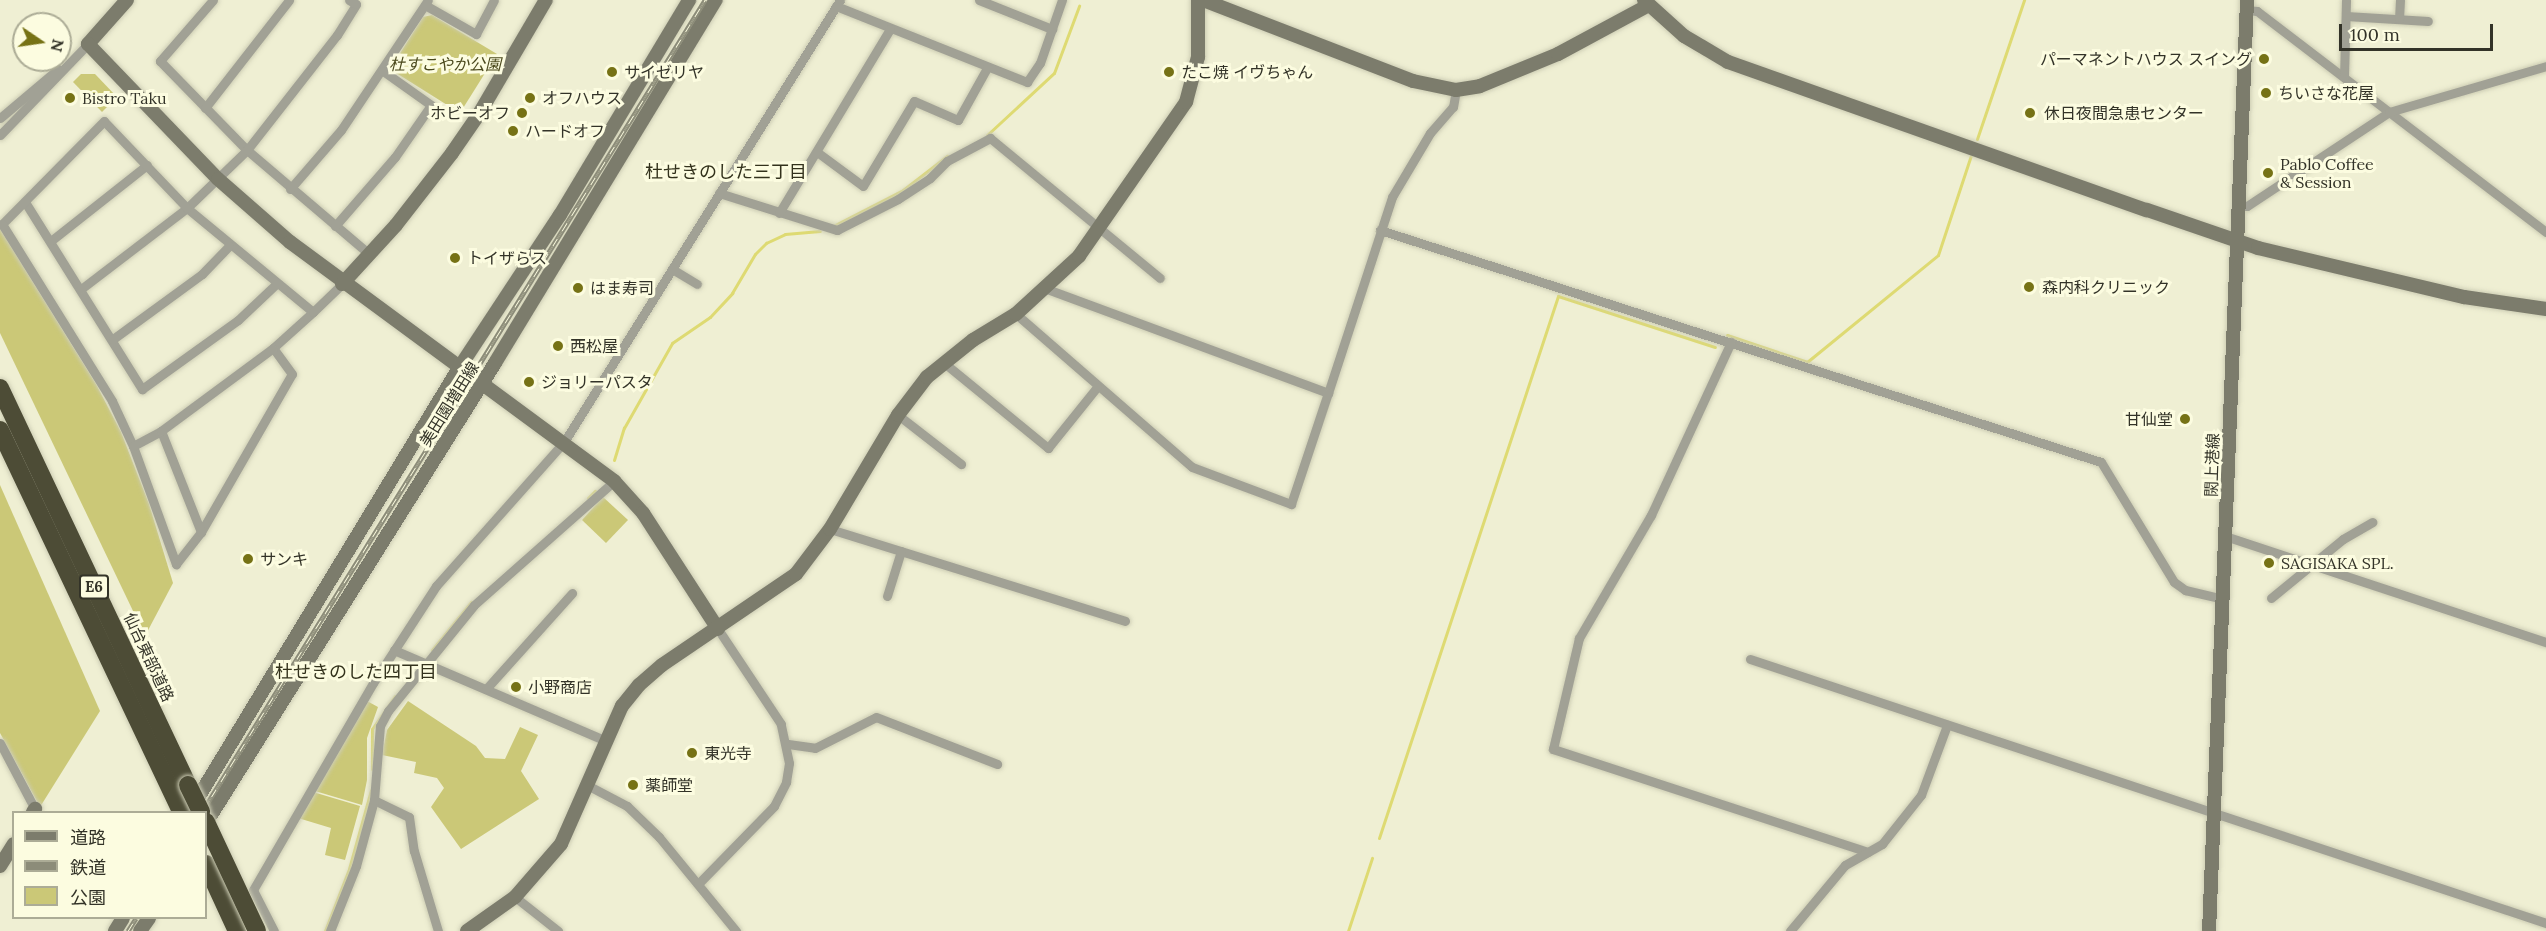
<!DOCTYPE html>
<meta charset="utf-8">
<style>
body{margin:0}
#map{position:relative;width:2546px;height:931px;overflow:hidden;background:#efefd3;font-family:Lora,"Noto Sans JP",serif}
div>[style]{position:absolute}
[style*='--x']{left:calc(var(--x)*1px);top:calc(var(--y)*1px);width:calc(var(--w)*1px);rotate:calc(var(--a)*1deg)}
.green>*{inset:0;background:#cbc877}
.stream>*{height:3px;margin:-1.5px;padding:0 1.5px;transform-origin:1.5px;border-radius:1.5px;background:#deda72}
.roads{filter:drop-shadow(0 0 2px #cdcdb4) drop-shadow(0 0 2px #cdcdb4)}
.street>*{height:9px;margin:-4.5px;padding:0 4.5px;transform-origin:4.5px;border-radius:4.5px;background:#a1a195}
.secondary>*{height:14px;margin:-7px;padding:0 7px;transform-origin:7px;border-radius:7px;background:#7c7c6c}
.highway>*{height:18px;margin:-9px;padding:0 9px;transform-origin:9px;border-radius:9px;background:#4d4c36}
.rail>*{height:5px;margin-top:-2.5px;transform-origin:0;background:repeating-linear-gradient(90deg,#fcfce0 0 9px,#8c8c79 0 18px);box-sizing:border-box;border-block:2px solid #8c8c79}
.bridges{filter:drop-shadow(0 0 2px #cdcdb4) drop-shadow(0 0 2px #cdcdb4)}
.highway-bridge>*{height:18px;margin:-9px;padding:0 9px;transform-origin:9px;border-radius:9px;background:#4d4c36}
.dots>*{width:16px;height:16px;translate:-50% -50%;box-sizing:border-box;border:3px solid #fcfce0;border-radius:50%}
span{translate:-50% -50%;white-space:nowrap;text-align:center;line-height:1.15;-webkit-text-stroke:6px #fcfce0;paint-order:stroke}
.shield-label span{padding:2px 4px;background:#fcfce0;border:2px solid;border-radius:4px;-webkit-text-stroke-width:0}
.shield-label{font-size:15px;color:#333328;font-weight:700}
.poi-label{font-size:16px;color:#333328}
.right{translate:-100% -50%;text-align:right}
.left{translate:0 -50%;text-align:left}
.park-label{font-size:16px;color:#4b491d;font-style:italic}
.street-label{font-size:16px;color:#333328}
.neighbourhood-label{font-size:18px;color:#33321c}
.legend{position:absolute;left:12px;top:811px;width:195px;height:108px;box-sizing:border-box;background:#fcfce0;border:2px solid #acac96;margin:0;padding:8px 10px;list-style:none;font-size:18px;color:#333328}
.legend li{display:flex;align-items:center;gap:12px;height:30px}
.legend b{width:30px;border:2px solid #acac96}
.north{position:absolute;left:12px;top:12px;width:60px;height:60px;box-sizing:border-box;background:#fcfce0;border:2px solid #acac96;border-radius:50%;rotate:103deg;font-size:16px;font-weight:700;line-height:24px;text-align:center;color:#333328}
.north::after{content:'';display:block;margin:auto;width:21px;height:27px;background:#767215;clip-path:polygon(50% 0,100% 100%,50% 72%,0 100%)}
.scale{position:absolute;left:2339px;top:24px;width:154px;height:27px;box-sizing:border-box;border:3px solid #333328;border-top:0;padding-left:8px;font-size:18px;line-height:21px;white-space:nowrap;color:#333328;-webkit-text-stroke:4px #fcfce0;paint-order:stroke}
</style>
<div id="map">
<div class="green">
<i style="clip-path:polygon(432px 15px,497px 54px,460px 113px,396px 73px,392px 66px,423px 17px)"></i>
<i style="clip-path:polygon(81px 74px,95px 74px,117px 97px,102px 112px,73px 82px)"></i>
<i style="clip-path:polygon(0 229px,96px 384px,121px 432px,149px 504px,173px 583px,145px 636px,0 333px)"></i>
<i style="clip-path:polygon(0 485px,100px 711px,40px 807px,0 733px)"></i>
<i style="clip-path:polygon(603px 497px,628px 520px,606px 543px,582px 520px)"></i>
<i style="clip-path:polygon(367px 701px,378px 707px,367px 738px,367px 780px,362px 805px,315px 791px)"></i>
<i style="clip-path:polygon(408px 701px,476px 746px,485px 758px,505px 759px,520px 727px,538px 735px,521px 771px,539px 799px,461px 849px,431px 807px,444px 788px,437px 778px,414px 773px,416px 762px,382px 755px,387px 730px)"></i>
<i style="clip-path:polygon(313px 792px,360px 806px,345px 860px,325px 855px,331px 828px,298px 818px)"></i>
</div>
<div class="stream">
<i style="--x:987;--y:135;--w:91;--a:-42.8"></i>
<i style="--x:1054;--y:73;--w:72;--a:-69.5"></i>
<i style="--x:1977;--y:139;--w:147;--a:-71.3"></i>
<i style="--x:835;--y:225;--w:76;--a:-27.2"></i>
<i style="--x:903;--y:190;--w:56;--a:-37.7"></i>
<i style="--x:1727;--y:335;--w:84;--a:18.6"></i>
<i style="--x:1807;--y:362;--w:169;--a:-39.2"></i>
<i style="--x:1938;--y:255;--w:105;--a:-71.7"></i>
<i style="--x:614;--y:460;--w:34;--a:-73"></i>
<i style="--x:624;--y:428;--w:98;--a:-60.5"></i>
<i style="--x:672;--y:343;--w:46;--a:-34.4"></i>
<i style="--x:710;--y:317;--w:33;--a:-47"></i>
<i style="--x:732;--y:293;--w:45;--a:-59.5"></i>
<i style="--x:755;--y:254;--w:16;--a:-45"></i>
<i style="--x:766;--y:243;--w:21;--a:-25"></i>
<i style="--x:785;--y:234;--w:35;--a:-5"></i>
<i style="--x:588;--y:498;--w:10;--a:-45"></i>
<i style="--x:432;--y:650;--w:62;--a:-50.9"></i>
<i style="--x:372;--y:769;--w:40;--a:-90"></i>
<i style="--x:372;--y:729;--w:40;--a:-55.1"></i>
<i style="--x:1379;--y:838;--w:571;--a:-71.72"></i>
<i style="--x:1558;--y:296;--w:165;--a:18"></i>
<i style="--x:325;--y:931;--w:66;--a:-68.8"></i>
<i style="--x:349;--y:869;--w:82;--a:-74.4"></i>
<i style="--x:1348;--y:931;--w:77;--a:-71.8"></i>
</div>
<div class="roads">
<div class="street">
<i style="--x:213;--y:0;--w:81;--a:131"></i>
<i style="--x:160;--y:61;--w:124;--a:45.7"></i>
<i style="--x:247;--y:150;--w:160;--a:40.4"></i>
<i style="--x:979;--y:0;--w:79;--a:21.7"></i>
<i style="--x:425;--y:5;--w:59;--a:29.6"></i>
<i style="--x:476;--y:34;--w:38;--a:-62"></i>
<i style="--x:836;--y:6;--w:206;--a:21.7"></i>
<i style="--x:1027;--y:82;--w:23;--a:-56"></i>
<i style="--x:1040;--y:63;--w:67;--a:-70.8"></i>
<i style="--x:2247;--y:10;--w:10;--a:6"></i>
<i style="--x:2257;--y:11;--w:364;--a:37.4"></i>
<i style="--x:2346;--y:16;--w:82;--a:3.5"></i>
<i style="--x:2399;--y:19;--w:19;--a:-87"></i>
<i style="--x:2344;--y:77;--w:77;--a:-88.5"></i>
<i style="--x:205;--y:108;--w:137;--a:-52.1"></i>
<i style="--x:0;--y:118;--w:76;--a:-40.2"></i>
<i style="--x:0;--y:135;--w:127;--a:-46"></i>
<i style="--x:817;--y:152;--w:57;--a:36.5"></i>
<i style="--x:863;--y:186;--w:99;--a:-59"></i>
<i style="--x:914;--y:101;--w:48;--a:23.4"></i>
<i style="--x:958;--y:120;--w:60;--a:-60.9"></i>
<i style="--x:290;--y:189;--w:78;--a:-49.2"></i>
<i style="--x:341;--y:130;--w:156;--a:-56.2"></i>
<i style="--x:719;--y:193;--w:124;--a:17.4"></i>
<i style="--x:837;--y:230;--w:68;--a:-26.9"></i>
<i style="--x:898;--y:199;--w:38;--a:-33"></i>
<i style="--x:930;--y:178;--w:24;--a:-45"></i>
<i style="--x:947;--y:161;--w:49;--a:-28.1"></i>
<i style="--x:990;--y:138;--w:220;--a:39.5"></i>
<i style="--x:25;--y:202;--w:221;--a:58"></i>
<i style="--x:142;--y:389;--w:118;--a:-35.7"></i>
<i style="--x:238;--y:320;--w:51;--a:-43.4"></i>
<i style="--x:2237;--y:205;--w:10;--a:6"></i>
<i style="--x:2247;--y:206;--w:170;--a:-33.5"></i>
<i style="--x:2389;--y:112;--w:164;--a:-16.3"></i>
<i style="--x:779;--y:213;--w:215;--a:-58.9"></i>
<i style="--x:335;--y:226;--w:91;--a:-49"></i>
<i style="--x:395;--y:157;--w:63;--a:-55.3"></i>
<i style="--x:431;--y:105;--w:59;--a:-144.7"></i>
<i style="--x:1380;--y:230;--w:757;--a:17.84"></i>
<i style="--x:2101;--y:462;--w:140;--a:58.7"></i>
<i style="--x:2174;--y:582;--w:14;--a:36"></i>
<i style="--x:2185;--y:590;--w:39;--a:13"></i>
<i style="--x:52;--y:240;--w:121;--a:-38.3"></i>
<i style="--x:672;--y:269;--w:29;--a:31"></i>
<i style="--x:81;--y:289;--w:133;--a:-37.4"></i>
<i style="--x:187;--y:208;--w:83;--a:-44"></i>
<i style="--x:247;--y:150;--w:146;--a:-52"></i>
<i style="--x:337;--y:35;--w:36;--a:-58"></i>
<i style="--x:356;--y:4;--w:8;--a:-150"></i>
<i style="--x:1047;--y:289;--w:300;--a:20.3"></i>
<i style="--x:1328;--y:393;--w:206;--a:-71.9"></i>
<i style="--x:1392;--y:197;--w:74;--a:-59.3"></i>
<i style="--x:1430;--y:133;--w:35;--a:-49"></i>
<i style="--x:1453;--y:107;--w:17;--a:-80"></i>
<i style="--x:313;--y:312;--w:163;--a:-140.5"></i>
<i style="--x:187;--y:208;--w:120;--a:-133.7"></i>
<i style="--x:104;--y:121;--w:145;--a:134.7"></i>
<i style="--x:2;--y:224;--w:208;--a:58.1"></i>
<i style="--x:112;--y:401;--w:50;--a:65"></i>
<i style="--x:133;--y:446;--w:126;--a:70"></i>
<i style="--x:176;--y:564;--w:41;--a:-52"></i>
<i style="--x:201;--y:532;--w:182;--a:-60.1"></i>
<i style="--x:292;--y:374;--w:32;--a:-126"></i>
<i style="--x:273;--y:348;--w:54;--a:-42"></i>
<i style="--x:313;--y:312;--w:40;--a:-44"></i>
<i style="--x:1016;--y:314;--w:233;--a:41"></i>
<i style="--x:1192;--y:467;--w:106;--a:20.5"></i>
<i style="--x:1291;--y:504;--w:117;--a:-71.6"></i>
<i style="--x:113;--y:339;--w:110;--a:-36.1"></i>
<i style="--x:202;--y:274;--w:39;--a:-46"></i>
<i style="--x:1731;--y:342;--w:191;--a:114.8"></i>
<i style="--x:1651;--y:515;--w:143;--a:120.3"></i>
<i style="--x:1579;--y:638;--w:114;--a:103.2"></i>
<i style="--x:1553;--y:749;--w:331;--a:18.1"></i>
<i style="--x:943;--y:362;--w:136;--a:39.3"></i>
<i style="--x:1048;--y:448;--w:78;--a:-51.2"></i>
<i style="--x:898;--y:415;--w:80;--a:37.9"></i>
<i style="--x:161;--y:431;--w:109;--a:68.4"></i>
<i style="--x:133;--y:446;--w:32;--a:-28"></i>
<i style="--x:161;--y:431;--w:139;--a:-36.5"></i>
<i style="--x:830;--y:529;--w:309;--a:17.3"></i>
<i style="--x:2225;--y:536;--w:338;--a:18.3"></i>
<i style="--x:887;--y:596;--w:47;--a:-72.7"></i>
<i style="--x:2271;--y:598;--w:93;--a:-39.3"></i>
<i style="--x:2343;--y:539;--w:34;--a:-30"></i>
<i style="--x:394;--y:650;--w:231;--a:23.2"></i>
<i style="--x:1750;--y:659;--w:839;--a:18.35"></i>
<i style="--x:486;--y:689;--w:129;--a:-48.1"></i>
<i style="--x:0;--y:743;--w:75;--a:62.1"></i>
<i style="--x:788;--y:744;--w:27;--a:8"></i>
<i style="--x:815;--y:748;--w:68;--a:-26.9"></i>
<i style="--x:876;--y:717;--w:130;--a:21.2"></i>
<i style="--x:589;--y:786;--w:43;--a:27.8"></i>
<i style="--x:627;--y:806;--w:45;--a:44.1"></i>
<i style="--x:659;--y:837;--w:122;--a:50.7"></i>
<i style="--x:374;--y:800;--w:39;--a:26"></i>
<i style="--x:409;--y:817;--w:34;--a:82"></i>
<i style="--x:414;--y:851;--w:84;--a:73.3"></i>
<i style="--x:698;--y:884;--w:109;--a:-45.7"></i>
<i style="--x:774;--y:806;--w:27;--a:-63"></i>
<i style="--x:786;--y:782;--w:19;--a:-81"></i>
<i style="--x:789;--y:763;--w:40;--a:-102"></i>
<i style="--x:781;--y:724;--w:114;--a:-123.6"></i>
<i style="--x:515;--y:897;--w:55;--a:38.3"></i>
<i style="--x:274;--y:931;--w:46;--a:-117.1"></i>
<i style="--x:253;--y:890;--w:239;--a:-59.9"></i>
<i style="--x:373;--y:683;--w:116;--a:-57"></i>
<i style="--x:436;--y:586;--w:193;--a:-48.4"></i>
<i style="--x:564;--y:442;--w:521;--a:-58.02"></i>
<i style="--x:330;--y:931;--w:70;--a:-68.2"></i>
<i style="--x:356;--y:866;--w:68;--a:-74.7"></i>
<i style="--x:374;--y:800;--w:74;--a:-85.4"></i>
<i style="--x:380;--y:726;--w:17;--a:-62"></i>
<i style="--x:388;--y:711;--w:136;--a:-50.9"></i>
<i style="--x:474;--y:605;--w:187;--a:-41.5"></i>
<i style="--x:1790;--y:931;--w:86;--a:-50.2"></i>
<i style="--x:1845;--y:865;--w:43;--a:-29.6"></i>
<i style="--x:1882;--y:844;--w:63;--a:-51.5"></i>
<i style="--x:1921;--y:795;--w:75;--a:-69.6"></i>
</div>
<div class="secondary">
<i style="--x:127;--y:0;--w:59;--a:131.6"></i>
<i style="--x:88;--y:44;--w:187;--a:46.1"></i>
<i style="--x:218;--y:179;--w:96;--a:41.2"></i>
<i style="--x:290;--y:242;--w:403;--a:36.4"></i>
<i style="--x:614;--y:481;--w:43;--a:47.8"></i>
<i style="--x:643;--y:513;--w:138;--a:57.1"></i>
<i style="--x:1203;--y:0;--w:225;--a:21.1"></i>
<i style="--x:1413;--y:81;--w:44;--a:11.8"></i>
<i style="--x:1456;--y:90;--w:24;--a:-9"></i>
<i style="--x:1480;--y:86;--w:84;--a:-22.3"></i>
<i style="--x:1558;--y:54;--w:103;--a:-28.3"></i>
<i style="--x:1644;--y:0;--w:54;--a:42"></i>
<i style="--x:1684;--y:36;--w:51;--a:30.6"></i>
<i style="--x:1728;--y:62;--w:444;--a:19.5"></i>
<i style="--x:2147;--y:210;--w:117;--a:18.9"></i>
<i style="--x:2258;--y:248;--w:212;--a:13.4"></i>
<i style="--x:2464;--y:297;--w:83;--a:8.3"></i>
<i style="--x:342;--y:284;--w:80;--a:-47.5"></i>
<i style="--x:396;--y:225;--w:91;--a:-52.1"></i>
<i style="--x:452;--y:153;--w:47;--a:-55.3"></i>
<i style="--x:479;--y:114;--w:132;--a:-59.6"></i>
<i style="--x:193;--y:806;--w:512;--a:-58.73"></i>
<i style="--x:459;--y:368;--w:183;--a:-56.6"></i>
<i style="--x:560;--y:215;--w:251;--a:-59"></i>
<i style="--x:33;--y:812;--w:4;--a:-56"></i>
<i style="--x:206;--y:823;--w:543;--a:-57.86"></i>
<i style="--x:495;--y:363;--w:425;--a:-58.7"></i>
<i style="--x:0;--y:866;--w:26;--a:-58"></i>
<i style="--x:115;--y:931;--w:15;--a:-58"></i>
<i style="--x:140;--y:931;--w:16;--a:-55"></i>
<i style="--x:467;--y:931;--w:59;--a:-35.3"></i>
<i style="--x:515;--y:897;--w:70;--a:-49"></i>
<i style="--x:561;--y:844;--w:151;--a:-66.2"></i>
<i style="--x:622;--y:706;--w:27;--a:-51"></i>
<i style="--x:639;--y:685;--w:30;--a:-41"></i>
<i style="--x:662;--y:665;--w:162;--a:-34.2"></i>
<i style="--x:796;--y:574;--w:56;--a:-52.9"></i>
<i style="--x:830;--y:529;--w:133;--a:-59.2"></i>
<i style="--x:898;--y:415;--w:48;--a:-52.7"></i>
<i style="--x:927;--y:377;--w:59;--a:-38.8"></i>
<i style="--x:973;--y:340;--w:50;--a:-31.2"></i>
<i style="--x:1016;--y:314;--w:86;--a:-42.6"></i>
<i style="--x:1079;--y:256;--w:188;--a:-55.2"></i>
<i style="--x:1186;--y:102;--w:47;--a:-75.1"></i>
<i style="--x:1198;--y:57;--w:57;--a:-90"></i>
<i style="--x:2209;--y:931;--w:932;--a:-87.66"></i>
</div>
<div class="highway">
<i style="--x:0;--y:388;--w:439;--a:64.7"></i>
<i style="--x:0;--y:430;--w:423;--a:64.6"></i>
<i style="--x:206;--y:864;--w:74;--a:65.2"></i>
</div>
</div>
<div class="rail">
<i style="--x:202;--y:812;--w:955;--a:-58.22"></i>
<i style="--x:128;--y:931;--w:15;--a:-58"></i>
</div>
<div class="bridges">
<div class="highway-bridge">
<i style="--x:188;--y:785;--w:30;--a:64"></i>
<i style="--x:206;--y:822;--w:120;--a:64.9"></i>
</div>
</div>
<div class="dots">
<i style="left:2264px;top:59px;background:#767215"></i>
<i style="left:612px;top:72px;background:#767215"></i>
<i style="left:1169px;top:72px;background:#767215"></i>
<i style="left:2266px;top:93px;background:#767215"></i>
<i style="left:70px;top:98px;background:#767215"></i>
<i style="left:530px;top:98px;background:#767215"></i>
<i style="left:522px;top:113px;background:#767215"></i>
<i style="left:2030px;top:113px;background:#767215"></i>
<i style="left:513px;top:131px;background:#767215"></i>
<i style="left:2268px;top:173px;background:#767215"></i>
<i style="left:455px;top:258px;background:#767215"></i>
<i style="left:2029px;top:287px;background:#767215"></i>
<i style="left:578px;top:288px;background:#767215"></i>
<i style="left:558px;top:346px;background:#767215"></i>
<i style="left:529px;top:382px;background:#767215"></i>
<i style="left:2185px;top:419px;background:#767215"></i>
<i style="left:248px;top:559px;background:#767215"></i>
<i style="left:2269px;top:563px;background:#767215"></i>
<i style="left:516px;top:687px;background:#767215"></i>
<i style="left:692px;top:753px;background:#767215"></i>
<i style="left:633px;top:785px;background:#767215"></i>
</div>
<div class="shield-label">
<span style="left:94px;top:587px">E6</span>
</div>
<div class="poi-label">
<span class="right" style="left:2252px;top:59px">パーマネントハウス スイング</span>
<span class="left" style="left:624px;top:72px">サイゼリヤ</span>
<span class="left" style="left:1181px;top:72px">たこ焼 イヴちゃん</span>
<span class="left" style="left:2278px;top:93px">ちいさな花屋</span>
<span class="left" style="left:82px;top:98px">Bistro Taku</span>
<span class="left" style="left:542px;top:98px">オフハウス</span>
<span class="right" style="left:510px;top:113px">ホビーオフ</span>
<span class="left" style="left:2044px;top:113px">休日夜間急患センター</span>
<span class="left" style="left:525px;top:131px">ハードオフ</span>
<span class="left" style="left:2280px;top:173px">Pablo Coffee<br>&amp; Session</span>
<span class="left" style="left:467px;top:258px">トイザらス</span>
<span class="left" style="left:2042px;top:287px">森内科クリニック</span>
<span class="left" style="left:590px;top:288px">はま寿司</span>
<span class="left" style="left:570px;top:346px">西松屋</span>
<span class="left" style="left:541px;top:382px">ジョリーパスタ</span>
<span class="right" style="left:2173px;top:419px">甘仙堂</span>
<span class="left" style="left:260px;top:559px">サンキ</span>
<span class="left" style="left:2281px;top:563px">SAGISAKA SPL.</span>
<span class="left" style="left:528px;top:687px">小野商店</span>
<span class="left" style="left:704px;top:753px">東光寺</span>
<span class="left" style="left:645px;top:785px">薬師堂</span>
</div>
<div class="park-label">
<span style="left:445px;top:64px">杜すこやか公園</span>
</div>
<div class="street-label">
<span style="left:449px;top:404px;rotate:-58deg">美田園増田線</span>
<span style="left:2212px;top:465px;rotate:-88deg">閖上港線</span>
<span style="left:149px;top:657px;rotate:65deg">仙台東部道路</span>
</div>
<div class="neighbourhood-label">
<span style="left:726px;top:172px">杜せきのした三丁目</span>
<span style="left:356px;top:672px">杜せきのした四丁目</span>
</div>
<ul class="legend">
<li><b style="height:8px;background:#7c7c6c"></b>道路</li>
<li><b style="height:8px;background:#8c8c79"></b>鉄道</li>
<li><b style="height:16px;background:#cbc877"></b>公園</li>
</ul>
<div class="north">N</div>
<div class="scale">100 m</div>
</div>
